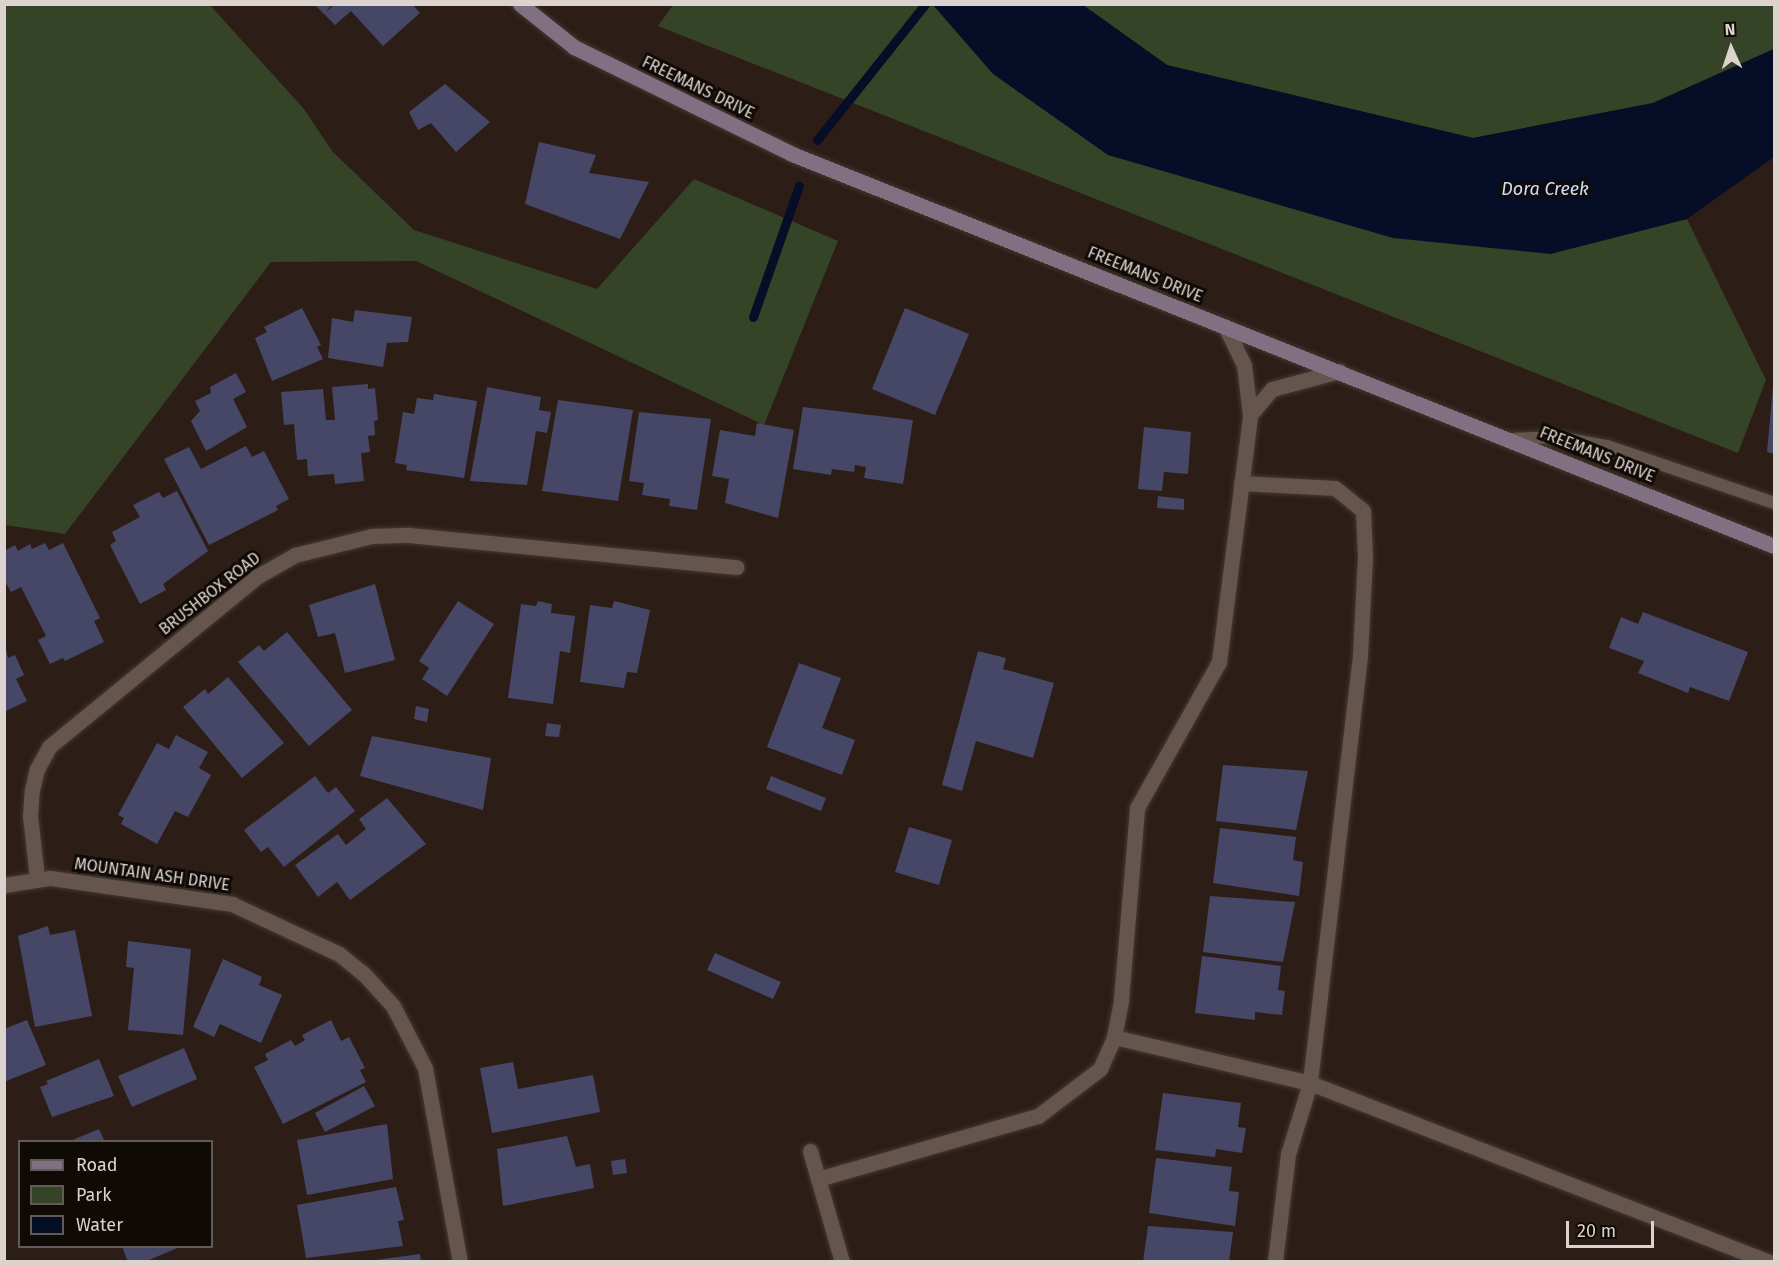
<!DOCTYPE html>
<style>
body{margin:0}
#map{position:relative;width:1779px;height:1266px;overflow:hidden;background:#2c1e17;font-family:"Fira Sans",sans-serif}
div>[style]{position:absolute}
[style*='--x']{left:calc(var(--x)*1px);top:calc(var(--y)*1px);width:calc(var(--w)*1px);rotate:calc(var(--a)*1deg)}
.green>*{inset:0;background:#354326}
.water>*{inset:0;background:#050e26}
.stream>*{height:9px;margin:-4.5px;padding:0 4.5px;transform-origin:4.5px;border-radius:4.5px;background:#050e26}
.building>*{inset:0;background:#464766}
.roads{filter:drop-shadow(0 0 2px #443934) drop-shadow(0 0 2px #443934)}
.lane>*{height:12px;margin:-6px;padding:0 6px;transform-origin:6px;border-radius:6px;background:#65554d}
.street>*{height:15px;margin:-7.5px;padding:0 7.5px;transform-origin:7.5px;border-radius:7.5px;background:#65554d}
.secondary>*{height:15px;margin:-7.5px;padding:0 7.5px;transform-origin:7.5px;border-radius:7.5px;background:#807081}
span{translate:-50% -50%;white-space:nowrap;text-align:center;line-height:1.15;-webkit-text-stroke:6px #100a07;paint-order:stroke}
.street-label{font-size:16px;color:#ddd3ce}
.water-label{font-size:18px;color:#cbdcfd;font-style:italic}
.frame{position:absolute;inset:0;border:6px solid #ddd3ce;pointer-events:none}
.legend{position:absolute;left:18px;top:1140px;width:195px;height:108px;box-sizing:border-box;background:#100a07;border:2px solid #625a57;margin:0;padding:8px 10px;list-style:none;font-size:18px;color:#ddd3ce}
.legend li{display:flex;align-items:center;gap:12px;height:30px}
.legend b{width:30px;border:2px solid #625a57}
.north{position:absolute;left:1701px;top:18px;width:60px;height:60px;-webkit-text-stroke:4px #100a07;paint-order:stroke;rotate:357deg;font-size:16px;font-weight:700;line-height:24px;text-align:center;color:#ddd3ce}
.north::after{content:'';display:block;margin:auto;width:21px;height:27px;background:#ddd3ce;clip-path:polygon(50% 0,100% 100%,50% 72%,0 100%)}
.scale{position:absolute;left:1566px;top:1221px;width:88px;height:27px;box-sizing:border-box;border:3px solid #ddd3ce;border-top:0;padding-left:8px;font-size:18px;line-height:21px;white-space:nowrap;color:#ddd3ce;-webkit-text-stroke:4px #100a07;paint-order:stroke}
</style>
<div id="map">
<div class="green">
<i style="clip-path:polygon(5px 5px,210px 5px,304px 109px,332px 151px,414px 230px,597px 289px,694px 179px,838px 241px,764px 425px,416px 261px,271px 262px,65px 534px,5px 525px)"></i>
<i style="clip-path:polygon(673px 5px,936px 5px,1550px 254px,1687px 219px,1766px 380px,1738px 453px,658px 26px)"></i>
<i style="clip-path:polygon(1083px 5px,1774px 5px,1774px 49px,1653px 103px,1473px 138px,1167px 65px)"></i>
</div>
<div class="water">
<i style="clip-path:polygon(933px 5px,1083px 5px,1167px 65px,1473px 138px,1653px 103px,1774px 49px,1774px 157px,1687px 219px,1550px 254px,1393px 238px,1108px 155px,993px 74px)"></i>
</div>
<div class="stream">
<i style="--x:817;--y:140;--w:174;--a:-51.5"></i>
<i style="--x:753;--y:317;--w:139;--a:-70.7"></i>
</div>
<div class="building">
<i style="clip-path:polygon(314px 4px,332px 4px,326px 12px,334px 5px,413px 5px,420px 13px,383px 46px,351px 11px,335px 25px)"></i>
<i style="clip-path:polygon(445px 84px,490px 122px,456px 152px,431px 123px,418px 130px,409px 112px)"></i>
<i style="clip-path:polygon(539px 142px,596px 155px,589px 173px,649px 182px,620px 239px,525px 204px)"></i>
<i style="clip-path:polygon(302px 308px,321px 345px,317px 347px,323px 359px,272px 381px,255px 338px,267px 332px,264px 327px)"></i>
<i style="clip-path:polygon(905px 308px,969px 334px,935px 415px,872px 389px)"></i>
<i style="clip-path:polygon(355px 310px,412px 317px,408px 342px,387px 343px,383px 367px,328px 358px,332px 318px,353px 322px)"></i>
<i style="clip-path:polygon(236px 373px,246px 392px,233px 399px,247px 427px,206px 451px,191px 421px,200px 411px,195px 401px,211px 393px,210px 387px)"></i>
<i style="clip-path:polygon(368px 384px,368px 389px,375px 388px,378px 420px,374px 421px,375px 435px,368px 436px,370px 452px,361px 453px,364px 481px,335px 484px,334px 474px,308px 476px,307px 459px,297px 460px,294px 424px,284px 425px,281px 392px,323px 389px,326px 420px,335px 420px,332px 387px)"></i>
<i style="clip-path:polygon(487px 387px,541px 397px,539px 410px,551px 412px,547px 433px,536px 431px,527px 485px,470px 481px)"></i>
<i style="clip-path:polygon(1773px 387px,1774px 387px,1774px 454px,1767px 452px)"></i>
<i style="clip-path:polygon(434px 394px,477px 401px,464px 478px,406px 470px,407px 465px,395px 463px,403px 412px,414px 414px,417px 398px,433px 400px)"></i>
<i style="clip-path:polygon(558px 400px,633px 410px,618px 501px,542px 491px)"></i>
<i style="clip-path:polygon(803px 407px,913px 420px,903px 484px,864px 478px,866px 467px,855px 465px,854px 472px,832px 469px,831px 475px,793px 469px)"></i>
<i style="clip-path:polygon(639px 412px,711px 419px,697px 510px,669px 506px,670px 499px,642px 495px,644px 483px,629px 481px)"></i>
<i style="clip-path:polygon(757px 423px,794px 430px,778px 518px,725px 503px,729px 479px,712px 476px,720px 430px,755px 436px)"></i>
<i style="clip-path:polygon(1144px 427px,1191px 432px,1188px 474px,1164px 472px,1162px 491px,1138px 489px)"></i>
<i style="clip-path:polygon(246px 446px,252px 457px,264px 451px,289px 499px,276px 506px,278px 510px,209px 545px,164px 459px,189px 447px,201px 469px)"></i>
<i style="clip-path:polygon(177px 491px,208px 551px,163px 584px,166px 590px,140px 604px,110px 545px,116px 541px,112px 532px,140px 517px,133px 505px,159px 492px,163px 498px)"></i>
<i style="clip-path:polygon(1158px 496px,1184px 499px,1184px 510px,1157px 508px)"></i>
<i style="clip-path:polygon(45px 543px,49px 550px,63px 543px,100px 618px,94px 621px,104px 642px,65px 661px,63px 658px,50px 664px,38px 640px,46px 636px,21px 587px,11px 592px,4px 580px,4px 551px,15px 545px,18px 551px,30px 544px,32px 549px)"></i>
<i style="clip-path:polygon(375px 584px,395px 660px,345px 673px,335px 633px,318px 637px,309px 605px)"></i>
<i style="clip-path:polygon(458px 601px,494px 624px,447px 696px,422px 679px,429px 668px,419px 661px)"></i>
<i style="clip-path:polygon(538px 601px,552px 604px,551px 613px,575px 616px,570px 653px,560px 651px,553px 704px,508px 698px,521px 604px,536px 606px)"></i>
<i style="clip-path:polygon(614px 601px,650px 610px,637px 673px,627px 672px,624px 688px,580px 682px,590px 605px,612px 608px)"></i>
<i style="clip-path:polygon(1643px 612px,1748px 652px,1729px 701px,1690px 687px,1688px 693px,1638px 673px,1644px 661px,1609px 648px,1621px 617px,1638px 624px)"></i>
<i style="clip-path:polygon(287px 632px,352px 710px,309px 746px,238px 662px,259px 645px,264px 651px)"></i>
<i style="clip-path:polygon(4px 641px,8px 658px,15px 655px,24px 675px,16px 679px,27px 701px,4px 712px)"></i>
<i style="clip-path:polygon(978px 651px,1006px 658px,1003px 669px,1054px 683px,1033px 758px,976px 741px,962px 791px,942px 785px)"></i>
<i style="clip-path:polygon(799px 663px,841px 678px,822px 728px,855px 740px,842px 775px,767px 747px)"></i>
<i style="clip-path:polygon(228px 677px,284px 743px,242px 778px,183px 707px,205px 689px,208px 694px)"></i>
<i style="clip-path:polygon(416px 706px,429px 709px,427px 722px,414px 719px)"></i>
<i style="clip-path:polygon(547px 723px,561px 725px,559px 737px,545px 736px)"></i>
<i style="clip-path:polygon(176px 735px,208px 752px,199px 768px,211px 775px,188px 817px,175px 811px,157px 844px,121px 824px,124px 818px,118px 815px,157px 743px,169px 749px)"></i>
<i style="clip-path:polygon(372px 736px,491px 758px,483px 810px,360px 776px)"></i>
<i style="clip-path:polygon(1223px 765px,1308px 771px,1296px 830px,1216px 821px)"></i>
<i style="clip-path:polygon(315px 776px,328px 793px,336px 787px,355px 811px,284px 867px,268px 847px,261px 852px,244px 830px)"></i>
<i style="clip-path:polygon(771px 776px,826px 798px,821px 811px,766px 789px)"></i>
<i style="clip-path:polygon(387px 798px,426px 844px,350px 900px,337px 882px,318px 897px,295px 865px,338px 834px,346px 845px,366px 829px,359px 819px)"></i>
<i style="clip-path:polygon(909px 827px,952px 840px,939px 885px,895px 872px)"></i>
<i style="clip-path:polygon(1220px 828px,1296px 837px,1293px 860px,1303px 862px,1299px 896px,1213px 883px)"></i>
<i style="clip-path:polygon(1210px 896px,1295px 902px,1283px 962px,1203px 952px)"></i>
<i style="clip-path:polygon(48px 926px,50px 935px,75px 930px,92px 1016px,35px 1027px,18px 936px)"></i>
<i style="clip-path:polygon(128px 941px,191px 949px,183px 1035px,128px 1030px,134px 968px,126px 967px)"></i>
<i style="clip-path:polygon(715px 953px,781px 982px,773px 999px,707px 970px)"></i>
<i style="clip-path:polygon(1202px 956px,1281px 966px,1278px 990px,1285px 991px,1282px 1015px,1255px 1012px,1255px 1020px,1195px 1013px)"></i>
<i style="clip-path:polygon(223px 959px,262px 977px,259px 985px,282px 995px,261px 1043px,220px 1024px,214px 1037px,193px 1027px)"></i>
<i style="clip-path:polygon(27px 1020px,46px 1065px,4px 1082px,4px 1029px)"></i>
<i style="clip-path:polygon(331px 1020px,341px 1041px,349px 1037px,365px 1068px,360px 1070px,366px 1082px,283px 1124px,254px 1067px,268px 1060px,265px 1054px,291px 1040px,295px 1046px,305px 1040px,302px 1035px)"></i>
<i style="clip-path:polygon(184px 1048px,197px 1079px,132px 1107px,118px 1076px)"></i>
<i style="clip-path:polygon(99px 1059px,114px 1096px,52px 1117px,40px 1087px,48px 1084px,46px 1081px)"></i>
<i style="clip-path:polygon(513px 1062px,518px 1089px,593px 1075px,600px 1112px,492px 1133px,480px 1068px)"></i>
<i style="clip-path:polygon(364px 1086px,375px 1106px,325px 1132px,315px 1113px)"></i>
<i style="clip-path:polygon(1163px 1093px,1241px 1103px,1238px 1127px,1246px 1128px,1242px 1153px,1216px 1149px,1215px 1157px,1155px 1150px)"></i>
<i style="clip-path:polygon(387px 1124px,393px 1179px,307px 1195px,297px 1140px)"></i>
<i style="clip-path:polygon(99px 1129px,105px 1142px,70px 1142px,70px 1141px)"></i>
<i style="clip-path:polygon(567px 1136px,576px 1167px,590px 1164px,594px 1188px,503px 1206px,497px 1149px)"></i>
<i style="clip-path:polygon(1156px 1158px,1232px 1167px,1229px 1191px,1239px 1192px,1235px 1226px,1149px 1213px)"></i>
<i style="clip-path:polygon(625px 1159px,627px 1173px,613px 1175px,611px 1161px)"></i>
<i style="clip-path:polygon(396px 1187px,404px 1220px,398px 1221px,403px 1246px,306px 1258px,297px 1205px)"></i>
<i style="clip-path:polygon(1148px 1226px,1233px 1232px,1229px 1262px,1143px 1262px)"></i>
<i style="clip-path:polygon(122px 1246px,180px 1246px,180px 1247px,144px 1262px,128px 1262px)"></i>
<i style="clip-path:polygon(420px 1254px,421px 1262px,377px 1262px,376px 1260px)"></i>
</div>
<div class="roads">
<div class="lane">
<i style="--x:1510;--y:439;--w:47;--a:-2.4"></i>
<i style="--x:1557;--y:437;--w:51;--a:10.2"></i>
<i style="--x:1607;--y:446;--w:176;--a:18.8"></i>
</div>
<div class="street">
<i style="--x:1250;--y:415;--w:34;--a:-50"></i>
<i style="--x:1272;--y:389;--w:70;--a:-14.8"></i>
<i style="--x:1241;--y:483;--w:94;--a:3"></i>
<i style="--x:1335;--y:488;--w:36;--a:39"></i>
<i style="--x:1363;--y:511;--w:46;--a:87.5"></i>
<i style="--x:1365;--y:557;--w:99;--a:92.9"></i>
<i style="--x:1360;--y:656;--w:430;--a:96.7"></i>
<i style="--x:1310;--y:1083;--w:74;--a:107.2"></i>
<i style="--x:1288;--y:1154;--w:109;--a:96.9"></i>
<i style="--x:37;--y:878;--w:62;--a:-96.4"></i>
<i style="--x:30;--y:816;--w:26;--a:-86"></i>
<i style="--x:32;--y:790;--w:22;--a:-77"></i>
<i style="--x:37;--y:769;--w:26;--a:-61"></i>
<i style="--x:50;--y:746;--w:269;--a:-39.3"></i>
<i style="--x:258;--y:576;--w:43;--a:-29.6"></i>
<i style="--x:295;--y:555;--w:79;--a:-13.9"></i>
<i style="--x:372;--y:536;--w:37;--a:-2"></i>
<i style="--x:409;--y:535;--w:329;--a:5.6"></i>
<i style="--x:4;--y:885;--w:47;--a:-8.7"></i>
<i style="--x:50;--y:878;--w:184;--a:8.1"></i>
<i style="--x:232;--y:904;--w:118;--a:25"></i>
<i style="--x:339;--y:954;--w:32;--a:39"></i>
<i style="--x:364;--y:974;--w:43;--a:47.8"></i>
<i style="--x:393;--y:1006;--w:70;--a:62.7"></i>
<i style="--x:425;--y:1068;--w:197;--a:79.8"></i>
<i style="--x:1114;--y:1037;--w:201;--a:13.2"></i>
<i style="--x:1310;--y:1083;--w:493;--a:21.3"></i>
<i style="--x:810;--y:1151;--w:116;--a:73.9"></i>
<i style="--x:818;--y:1179;--w:229;--a:-16"></i>
<i style="--x:1038;--y:1116;--w:78;--a:-37.2"></i>
<i style="--x:1100;--y:1069;--w:35;--a:-66"></i>
<i style="--x:1114;--y:1037;--w:38;--a:-79"></i>
<i style="--x:1121;--y:1000;--w:193;--a:-85.2"></i>
<i style="--x:1137;--y:808;--w:167;--a:-60.7"></i>
<i style="--x:1219;--y:662;--w:249;--a:-82.8"></i>
<i style="--x:1250;--y:415;--w:50;--a:-96.8"></i>
<i style="--x:1244;--y:365;--w:43;--a:-116"></i>
</div>
<div class="secondary">
<i style="--x:520;--y:4;--w:69;--a:38.5"></i>
<i style="--x:574;--y:47;--w:243;--a:26.1"></i>
<i style="--x:792;--y:154;--w:1057;--a:21.76"></i>
</div>
</div>
<div class="street-label">
<span style="left:698px;top:88px;rotate:26deg">FREEMANS DRIVE</span>
<span style="left:1145px;top:275px;rotate:22deg">FREEMANS DRIVE</span>
<span style="left:1597px;top:455px;rotate:22deg">FREEMANS DRIVE</span>
<span style="left:210px;top:594px;rotate:-38deg">BRUSHBOX ROAD</span>
<span style="left:152px;top:875px;rotate:8deg">MOUNTAIN ASH DRIVE</span>
</div>
<div class="water-label">
<span style="left:1545px;top:189px">Dora Creek</span>
</div>
<div class="frame"></div>
<ul class="legend">
<li><b style="height:8px;background:#807081"></b>Road</li>
<li><b style="height:16px;background:#354326"></b>Park</li>
<li><b style="height:16px;background:#050e26"></b>Water</li>
</ul>
<div class="north">N</div>
<div class="scale">20 m</div>
</div>
